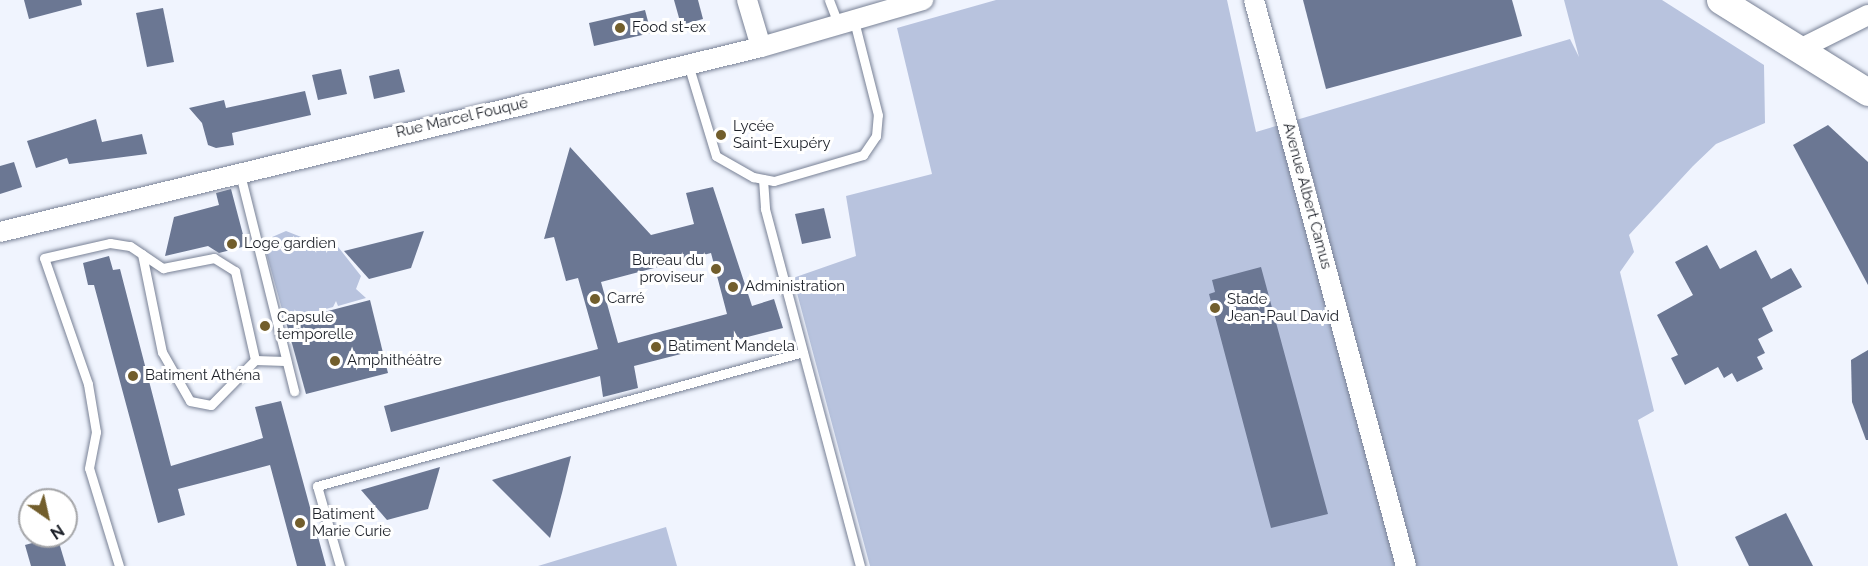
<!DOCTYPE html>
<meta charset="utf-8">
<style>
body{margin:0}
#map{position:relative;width:1868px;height:566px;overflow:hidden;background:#f0f4fe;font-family:Raleway,sans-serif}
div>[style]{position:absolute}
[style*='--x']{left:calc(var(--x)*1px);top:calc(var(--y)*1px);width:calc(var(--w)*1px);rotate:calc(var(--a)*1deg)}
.green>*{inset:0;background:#b8c3de}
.building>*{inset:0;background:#6b7793}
.roads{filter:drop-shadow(0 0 2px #788195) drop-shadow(0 0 2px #788195)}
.service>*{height:9px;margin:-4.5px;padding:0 4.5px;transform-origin:4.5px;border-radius:4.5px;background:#fff}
.minor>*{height:20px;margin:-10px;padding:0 10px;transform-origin:10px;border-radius:10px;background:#fff}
.secondary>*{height:27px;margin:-13.5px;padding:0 13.5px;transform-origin:13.5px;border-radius:13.5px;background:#fff}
.dots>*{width:16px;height:16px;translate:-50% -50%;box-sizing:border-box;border:3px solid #fff;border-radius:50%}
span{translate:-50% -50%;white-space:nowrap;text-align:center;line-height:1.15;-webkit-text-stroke:6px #fff;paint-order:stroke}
.poi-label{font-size:15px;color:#1d2129}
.left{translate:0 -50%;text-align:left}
.right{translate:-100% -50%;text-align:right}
.street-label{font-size:15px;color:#1d2129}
.north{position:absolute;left:18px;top:488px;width:60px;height:60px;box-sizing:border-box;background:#fff;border:2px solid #a5a6a9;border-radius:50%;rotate:146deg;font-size:16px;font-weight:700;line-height:24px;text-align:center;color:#1d2129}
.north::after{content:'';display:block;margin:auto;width:21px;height:27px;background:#725e2c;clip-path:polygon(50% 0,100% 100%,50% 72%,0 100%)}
</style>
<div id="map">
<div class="green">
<i style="clip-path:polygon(996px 0,1227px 0,1256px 132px,1570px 39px,1579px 57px,1564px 0,1662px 0,1764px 65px,1765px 123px,1716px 144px,1693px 166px,1629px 235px,1634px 252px,1620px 272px,1654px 411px,1638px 420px,1678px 566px,870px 566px,793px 278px,856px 256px,846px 196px,932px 174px,897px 28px)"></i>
<i style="clip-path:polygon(286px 231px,319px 244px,335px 243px,361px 276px,356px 289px,366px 298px,338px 306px,336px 301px,333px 307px,285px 320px,263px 241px)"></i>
<i style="clip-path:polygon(666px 527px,677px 566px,538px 566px)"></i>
</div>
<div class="building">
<i style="clip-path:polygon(24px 0,81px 0,82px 5px,29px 19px)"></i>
<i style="clip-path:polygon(674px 0,698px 0,703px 19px,681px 25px)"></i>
<i style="clip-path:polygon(1303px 0,1512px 0,1522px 36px,1326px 89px)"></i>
<i style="clip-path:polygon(163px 8px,174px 62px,147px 67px,136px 13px)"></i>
<i style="clip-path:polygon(645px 10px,651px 33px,594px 46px,589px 23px)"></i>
<i style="clip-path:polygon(341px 69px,347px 94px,318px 100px,312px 75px)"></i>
<i style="clip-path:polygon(399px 69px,405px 92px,374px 99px,369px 76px)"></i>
<i style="clip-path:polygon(305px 91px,311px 115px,232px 133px,234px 145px,216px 148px,208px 145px,202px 123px,189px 108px,224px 100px,226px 108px)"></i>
<i style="clip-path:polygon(96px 119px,102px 142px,142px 134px,147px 154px,69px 164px,67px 158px,36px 168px,27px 141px)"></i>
<i style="clip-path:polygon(1828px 125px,1868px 162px,1868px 285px,1793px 145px)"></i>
<i style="clip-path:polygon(evenodd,570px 147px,651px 235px,694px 224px,686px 193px,713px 187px,752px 306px,774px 299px,783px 328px,634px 366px,638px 388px,603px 397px,600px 376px,391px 432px,384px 406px,598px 349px,578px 278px,566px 281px,554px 237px,544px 239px,570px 147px,711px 253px,727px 314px,618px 343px,601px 282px,711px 253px)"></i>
<i style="clip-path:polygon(14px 162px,22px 187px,0 194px,0 166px)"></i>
<i style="clip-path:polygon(231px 189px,246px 246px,219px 253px,208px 246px,165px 256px,174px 217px,219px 205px,216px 193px)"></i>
<i style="clip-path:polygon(824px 208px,831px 238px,802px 244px,795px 214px)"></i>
<i style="clip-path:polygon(424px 231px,411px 268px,369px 279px,344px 251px)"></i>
<i style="clip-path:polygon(1707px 245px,1720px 269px,1756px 250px,1771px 279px,1791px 268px,1802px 287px,1762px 308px,1773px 331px,1758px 339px,1765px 353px,1757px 357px,1763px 369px,1737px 382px,1732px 373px,1724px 378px,1718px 367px,1685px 385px,1671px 358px,1678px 355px,1657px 315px,1693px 295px,1675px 262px)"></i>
<i style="clip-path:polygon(109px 256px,113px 270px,120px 269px,171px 466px,263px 438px,255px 407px,281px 401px,326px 566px,297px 566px,270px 465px,178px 489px,185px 515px,158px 523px,94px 285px,88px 285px,83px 263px)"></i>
<i style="clip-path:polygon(1261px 267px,1328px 514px,1271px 528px,1209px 294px,1215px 292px,1212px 280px)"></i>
<i style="clip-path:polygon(370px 300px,388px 373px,306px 394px,286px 322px)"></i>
<i style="clip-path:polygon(1868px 350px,1868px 440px,1866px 440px,1852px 402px,1851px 360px)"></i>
<i style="clip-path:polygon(571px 456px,562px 493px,550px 538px,492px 480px)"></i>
<i style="clip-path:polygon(440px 467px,428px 509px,387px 520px,361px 490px)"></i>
<i style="clip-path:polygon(1786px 513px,1813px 566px,1749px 566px,1735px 537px)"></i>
<i style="clip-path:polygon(57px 536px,66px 566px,31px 566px,25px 545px)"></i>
</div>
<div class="roads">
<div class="service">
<i style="--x:829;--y:0;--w:26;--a:69"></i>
<i style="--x:688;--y:64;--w:96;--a:73.1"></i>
<i style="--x:716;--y:156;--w:43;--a:29.6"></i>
<i style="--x:753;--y:177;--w:21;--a:11"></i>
<i style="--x:774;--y:181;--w:93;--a:-16.3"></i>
<i style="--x:863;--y:155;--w:23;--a:-56"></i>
<i style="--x:876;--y:136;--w:21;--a:-85"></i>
<i style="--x:878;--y:115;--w:97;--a:-104.3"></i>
<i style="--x:240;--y:174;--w:224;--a:76"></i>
<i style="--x:763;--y:179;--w:30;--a:86"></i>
<i style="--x:765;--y:209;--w:369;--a:75.1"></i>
<i style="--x:142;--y:254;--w:100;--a:78.5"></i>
<i style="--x:162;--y:352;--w:56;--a:60.3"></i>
<i style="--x:190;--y:401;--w:21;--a:11"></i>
<i style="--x:211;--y:405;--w:63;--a:-45.6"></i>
<i style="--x:119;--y:566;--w:102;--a:-107"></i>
<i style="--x:89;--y:468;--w:37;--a:-79"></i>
<i style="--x:96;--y:432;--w:49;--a:-99.5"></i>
<i style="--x:88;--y:384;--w:133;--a:-109.2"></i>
<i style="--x:44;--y:258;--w:68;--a:-12.8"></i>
<i style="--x:110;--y:243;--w:20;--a:9"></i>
<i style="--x:130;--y:246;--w:40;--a:34"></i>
<i style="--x:163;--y:268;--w:52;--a:-11.1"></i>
<i style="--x:214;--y:258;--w:25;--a:32"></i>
<i style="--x:235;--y:271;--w:91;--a:77.3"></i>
<i style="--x:255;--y:360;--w:30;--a:2"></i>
<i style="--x:340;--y:566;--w:83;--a:-106"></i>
<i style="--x:317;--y:486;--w:504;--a:-15.41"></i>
</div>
<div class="minor">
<i style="--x:747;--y:0;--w:49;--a:73.4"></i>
<i style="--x:1254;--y:0;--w:586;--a:74.97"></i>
<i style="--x:1800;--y:49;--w:76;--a:-26.6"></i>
<i style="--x:0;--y:232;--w:783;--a:-13.66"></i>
<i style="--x:761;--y:47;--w:169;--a:-16.2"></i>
</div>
<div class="secondary">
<i style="--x:1720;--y:0;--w:174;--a:31.9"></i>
</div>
</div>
<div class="dots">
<i style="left:620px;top:28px;background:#725e2c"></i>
<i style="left:721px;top:135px;background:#725e2c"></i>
<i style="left:232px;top:244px;background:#725e2c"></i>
<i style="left:716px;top:269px;background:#725e2c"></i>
<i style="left:733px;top:287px;background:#725e2c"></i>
<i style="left:595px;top:299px;background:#725e2c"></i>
<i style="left:1215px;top:308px;background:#725e2c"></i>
<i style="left:265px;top:326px;background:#725e2c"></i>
<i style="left:656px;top:347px;background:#725e2c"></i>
<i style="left:335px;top:361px;background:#725e2c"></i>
<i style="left:133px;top:376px;background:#725e2c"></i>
<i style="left:300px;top:523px;background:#725e2c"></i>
</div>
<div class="poi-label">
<span class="left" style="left:632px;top:28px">Food st-ex</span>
<span class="left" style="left:733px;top:135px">Lycée<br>Saint-Exupéry</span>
<span class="left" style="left:244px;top:244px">Loge gardien</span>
<span class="right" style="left:704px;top:269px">Bureau du<br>proviseur</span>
<span class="left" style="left:745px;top:287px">Administration</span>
<span class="left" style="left:607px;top:299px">Carré</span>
<span class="left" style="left:1227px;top:308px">Stade<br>Jean-Paul David</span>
<span class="left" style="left:277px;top:326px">Capsule<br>temporelle</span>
<span class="left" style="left:668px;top:347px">Batiment Mandela</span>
<span class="left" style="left:347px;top:361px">Amphithéâtre</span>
<span class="left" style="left:145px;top:376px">Batiment Athéna</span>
<span class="left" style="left:312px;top:523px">Batiment<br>Marie Curie</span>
</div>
<div class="street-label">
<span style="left:462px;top:118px;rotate:-13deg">Rue Marcel Fouqué</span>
<span style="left:1307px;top:196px;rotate:75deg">Avenue Albert Camus</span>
</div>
<div class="north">N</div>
</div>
